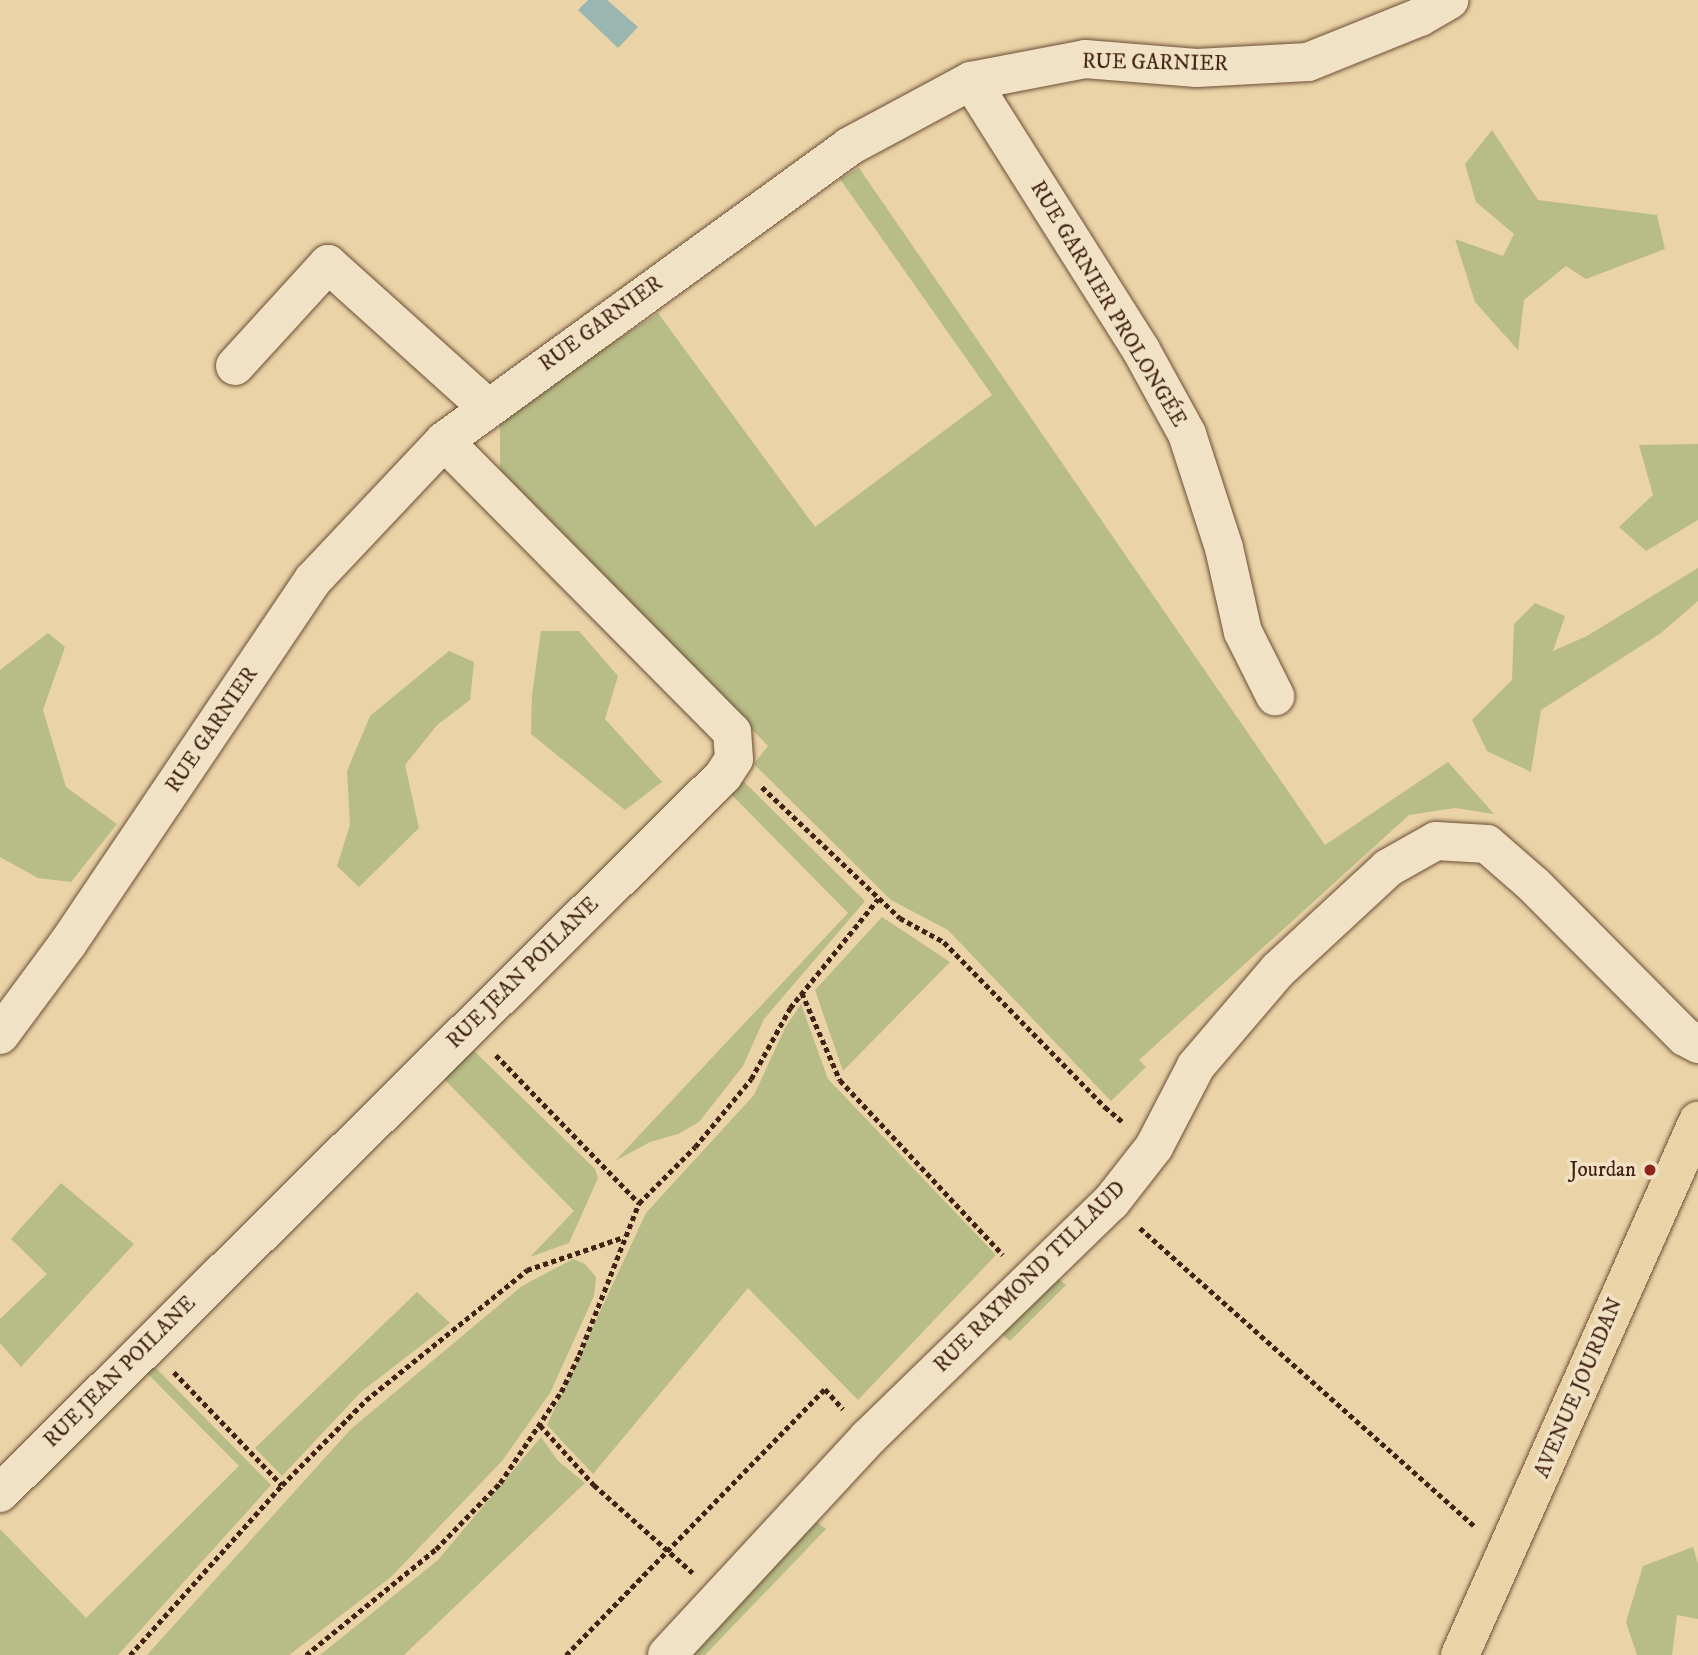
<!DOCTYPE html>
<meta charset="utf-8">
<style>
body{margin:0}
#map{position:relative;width:1698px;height:1655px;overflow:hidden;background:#ead3a6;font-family:"IM FELL DW Pica",serif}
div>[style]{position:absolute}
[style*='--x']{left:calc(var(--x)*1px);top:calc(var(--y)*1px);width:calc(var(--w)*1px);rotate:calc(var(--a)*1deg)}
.green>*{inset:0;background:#b8bc86}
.water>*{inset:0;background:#9ab6b0}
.path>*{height:4.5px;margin-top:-2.25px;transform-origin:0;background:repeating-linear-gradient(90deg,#422214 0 5px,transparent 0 8.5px)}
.roads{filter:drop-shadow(0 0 2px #6c4e38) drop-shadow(0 0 2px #6c4e38)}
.minor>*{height:38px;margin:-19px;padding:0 19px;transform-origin:19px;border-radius:19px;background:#f1e2c5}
.major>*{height:38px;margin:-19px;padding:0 19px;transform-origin:19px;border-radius:19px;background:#ead3a6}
.dots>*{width:19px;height:19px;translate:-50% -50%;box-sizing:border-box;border:4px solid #f1e2c5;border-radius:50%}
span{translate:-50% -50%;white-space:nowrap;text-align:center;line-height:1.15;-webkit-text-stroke:7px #f1e2c5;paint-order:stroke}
.street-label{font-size:21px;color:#422214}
.poi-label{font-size:21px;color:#422214}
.right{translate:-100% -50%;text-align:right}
</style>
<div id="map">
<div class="green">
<i style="clip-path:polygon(1492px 130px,1538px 200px,1657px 215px,1665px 249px,1586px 279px,1566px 266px,1524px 300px,1518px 350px,1475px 302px,1455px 239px,1503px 256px,1514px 234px,1476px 202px,1465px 164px)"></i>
<i style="clip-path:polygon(859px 168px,1325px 845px,1448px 762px,1494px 814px,1455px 808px,1409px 815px,1139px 1060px,1146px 1067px,1111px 1101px,948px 930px,891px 900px,754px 764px,768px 746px,500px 469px,500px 418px,658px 313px,815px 527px,992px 395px,840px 179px)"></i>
<i style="clip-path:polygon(1698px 444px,1698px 520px,1646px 551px,1619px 527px,1653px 495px,1639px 445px)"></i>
<i style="clip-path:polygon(1698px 568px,1698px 601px,1661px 633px,1541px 710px,1531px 772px,1487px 751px,1472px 720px,1512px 680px,1514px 624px,1535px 603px,1565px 616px,1553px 651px,1587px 636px)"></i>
<i style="clip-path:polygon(541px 631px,579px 631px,618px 676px,605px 719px,662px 782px,625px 810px,531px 734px,532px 695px)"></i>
<i style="clip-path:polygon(48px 633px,65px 647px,43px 710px,66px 787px,117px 824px,71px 882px,38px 878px,0 857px,0 670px)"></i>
<i style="clip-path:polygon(449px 651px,474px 662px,470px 700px,437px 725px,405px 765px,419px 828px,359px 887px,337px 866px,350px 825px,347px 771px,370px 716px)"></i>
<i style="clip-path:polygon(740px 778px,865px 901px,764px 1019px,743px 1066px,699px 1122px,678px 1134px,650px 1142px,615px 1161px,848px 913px,727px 790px)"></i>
<i style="clip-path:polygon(882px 917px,950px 962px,843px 1071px,815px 990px)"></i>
<i style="clip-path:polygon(801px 1004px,828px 1079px,996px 1255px,858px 1400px,748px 1288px,593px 1474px,547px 1425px,646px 1213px,754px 1095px,785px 1028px)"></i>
<i style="clip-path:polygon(468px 1045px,595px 1169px,598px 1178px,569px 1243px,530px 1257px,574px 1211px,440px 1075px)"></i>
<i style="clip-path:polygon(61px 1183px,134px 1244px,21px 1367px,0 1343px,0 1319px,47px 1274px,11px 1239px)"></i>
<i style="clip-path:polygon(573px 1259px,585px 1264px,596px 1277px,594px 1296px,550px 1393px,502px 1461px,391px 1577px,289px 1655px,147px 1655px,351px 1429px,522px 1286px)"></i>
<i style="clip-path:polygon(1049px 1271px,1066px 1285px,1010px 1341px,993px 1327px)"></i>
<i style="clip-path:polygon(417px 1292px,450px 1323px,361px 1392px,282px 1476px,255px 1448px)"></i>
<i style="clip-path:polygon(150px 1362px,271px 1485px,118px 1655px,0 1655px,0 1529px,86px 1618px,239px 1466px,144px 1370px)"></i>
<i style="clip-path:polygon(541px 1437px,558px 1461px,585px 1483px,404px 1655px,320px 1655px,438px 1560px)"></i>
<i style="clip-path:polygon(810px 1517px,826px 1529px,705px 1655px,678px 1655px)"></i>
<i style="clip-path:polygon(1693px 1547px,1698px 1564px,1698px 1619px,1677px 1615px,1672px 1655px,1637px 1655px,1626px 1622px,1643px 1566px)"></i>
</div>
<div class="water">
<i style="clip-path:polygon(588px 0,607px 0,638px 27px,618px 48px,578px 10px)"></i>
</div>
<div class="path">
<i style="--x:762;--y:787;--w:190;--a:43.5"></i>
<i style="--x:900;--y:918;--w:50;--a:28.6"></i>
<i style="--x:944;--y:942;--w:231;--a:45.7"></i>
<i style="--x:1105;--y:1107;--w:23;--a:40"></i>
<i style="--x:802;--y:993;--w:95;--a:66.4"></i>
<i style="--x:840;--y:1080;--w:239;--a:47"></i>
<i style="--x:496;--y:1055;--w:206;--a:46"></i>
<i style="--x:1140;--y:1228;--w:450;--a:41.7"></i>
<i style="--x:174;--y:1372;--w:156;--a:46.3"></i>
<i style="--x:540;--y:1425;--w:81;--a:48"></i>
<i style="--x:594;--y:1485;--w:132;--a:41.6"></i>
<i style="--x:130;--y:1655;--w:228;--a:-48.2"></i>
<i style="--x:282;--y:1485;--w:120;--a:-45.3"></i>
<i style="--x:366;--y:1400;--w:207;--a:-38.9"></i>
<i style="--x:527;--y:1270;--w:102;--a:-18.8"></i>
<i style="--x:306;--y:1655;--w:168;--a:-39.2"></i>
<i style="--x:436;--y:1549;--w:92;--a:-45.9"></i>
<i style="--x:500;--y:1483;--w:110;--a:-56.2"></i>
<i style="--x:561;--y:1392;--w:41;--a:-64.1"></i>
<i style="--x:579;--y:1355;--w:163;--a:-68.5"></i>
<i style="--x:639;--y:1203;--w:79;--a:-45"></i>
<i style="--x:695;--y:1147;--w:88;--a:-50.5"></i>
<i style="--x:751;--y:1079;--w:81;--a:-61.2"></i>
<i style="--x:790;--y:1008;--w:140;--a:-51.1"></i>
<i style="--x:566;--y:1655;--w:371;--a:-45.8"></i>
<i style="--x:825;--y:1389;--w:27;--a:48"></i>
</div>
<div class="roads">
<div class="minor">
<i style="--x:971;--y:81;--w:318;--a:57.7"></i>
<i style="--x:1141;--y:350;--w:96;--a:61.3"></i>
<i style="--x:1187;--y:434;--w:120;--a:72"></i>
<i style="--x:1224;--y:548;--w:86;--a:77.3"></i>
<i style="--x:1243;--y:632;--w:72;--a:63.4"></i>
<i style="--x:235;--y:366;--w:138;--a:-47.6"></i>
<i style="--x:328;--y:264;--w:214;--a:42"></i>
<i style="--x:0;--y:1035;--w:114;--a:-53.5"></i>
<i style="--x:68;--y:943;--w:438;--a:-56"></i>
<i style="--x:313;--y:580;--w:191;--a:-46.7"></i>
<i style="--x:444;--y:441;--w:500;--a:-36"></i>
<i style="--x:848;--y:147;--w:140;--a:-28.2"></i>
<i style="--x:971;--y:81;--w:116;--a:-10.9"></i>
<i style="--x:1085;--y:59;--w:112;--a:4.6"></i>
<i style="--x:1197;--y:68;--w:111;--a:-3.1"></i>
<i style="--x:1308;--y:62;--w:121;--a:-21.9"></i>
<i style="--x:1420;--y:17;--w:34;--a:-30"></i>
<i style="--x:0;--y:1493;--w:1018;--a:-44.76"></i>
<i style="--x:723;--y:776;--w:20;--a:-57"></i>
<i style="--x:734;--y:759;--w:27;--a:-94"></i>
<i style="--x:732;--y:732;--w:409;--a:-134.7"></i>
<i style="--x:667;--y:1655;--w:296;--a:-47.2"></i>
<i style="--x:868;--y:1438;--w:339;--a:-44.2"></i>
<i style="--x:1111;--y:1202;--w:70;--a:-52"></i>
<i style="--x:1154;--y:1147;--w:91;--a:-62.6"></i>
<i style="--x:1196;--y:1066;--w:126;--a:-49.5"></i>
<i style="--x:1278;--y:970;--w:150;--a:-42.8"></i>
<i style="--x:1388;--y:868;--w:55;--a:-29.4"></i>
<i style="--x:1436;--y:841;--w:51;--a:3.4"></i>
<i style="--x:1487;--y:844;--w:62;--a:41.1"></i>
<i style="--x:1534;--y:885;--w:214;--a:45.2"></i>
<i style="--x:1685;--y:1037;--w:15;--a:28"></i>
</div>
<div class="major">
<i style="--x:1460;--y:1655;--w:585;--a:-65.98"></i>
</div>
</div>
<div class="dots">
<i style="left:1650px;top:1170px;background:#8f2418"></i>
</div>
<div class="street-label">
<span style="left:1155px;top:63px;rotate:1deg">RUE GARNIER</span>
<span style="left:1108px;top:304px;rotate:59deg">RUE GARNIER PROLONGÉE</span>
<span style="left:601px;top:324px;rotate:-36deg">RUE GARNIER</span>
<span style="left:212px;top:730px;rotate:-56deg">RUE GARNIER</span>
<span style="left:523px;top:973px;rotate:-45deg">RUE JEAN POILANE</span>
<span style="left:1030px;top:1277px;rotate:-45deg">RUE RAYMOND TILLAUD</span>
<span style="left:120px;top:1372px;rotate:-45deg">RUE JEAN POILANE</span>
<span style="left:1579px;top:1388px;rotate:-67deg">AVENUE JOURDAN</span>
</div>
<div class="poi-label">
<span class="right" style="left:1636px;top:1170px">Jourdan</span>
</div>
</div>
